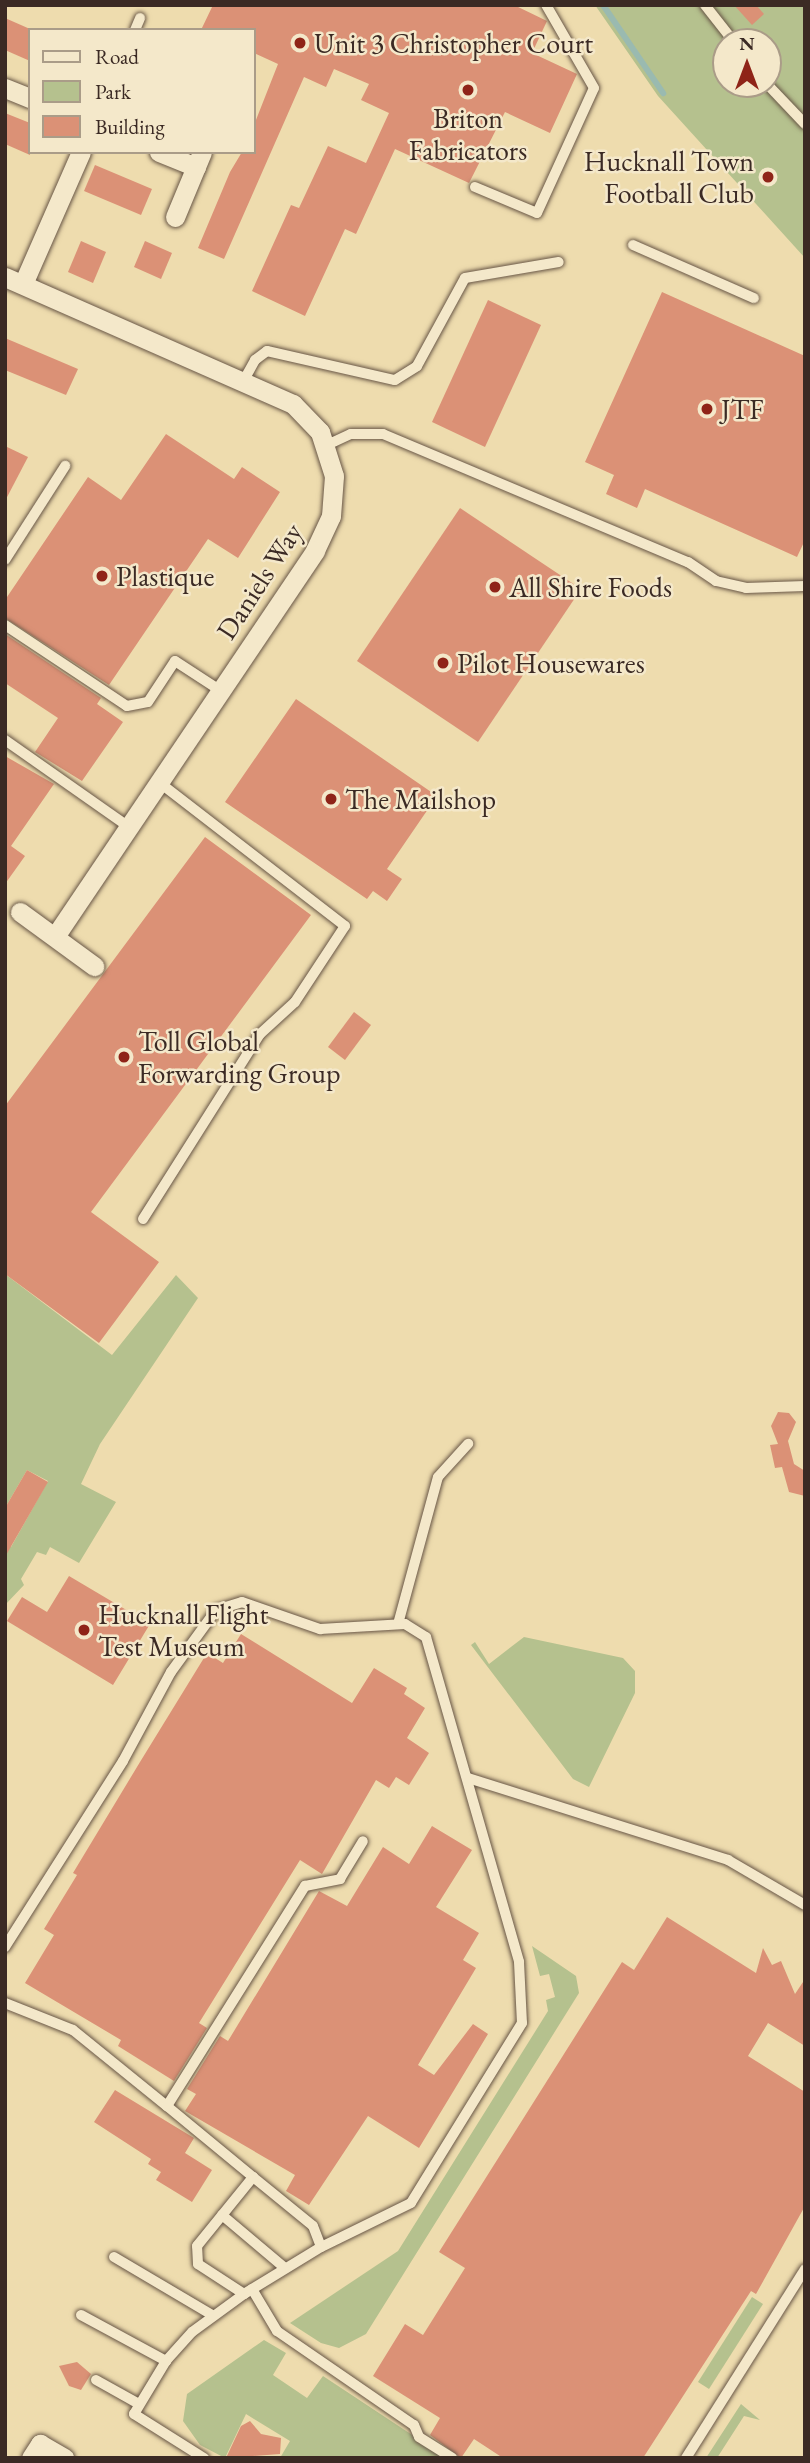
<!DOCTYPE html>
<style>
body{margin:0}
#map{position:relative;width:810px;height:2463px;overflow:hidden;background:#eedcae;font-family:"EB Garamond",serif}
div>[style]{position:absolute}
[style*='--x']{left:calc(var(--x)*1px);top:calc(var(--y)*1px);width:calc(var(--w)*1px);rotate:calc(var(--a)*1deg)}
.green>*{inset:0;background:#b5c18e}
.stream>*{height:6px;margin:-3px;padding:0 3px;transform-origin:3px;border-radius:3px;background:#9abab0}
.building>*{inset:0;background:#db9176}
.roads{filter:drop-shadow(0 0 2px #685646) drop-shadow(0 0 2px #685646)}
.service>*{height:10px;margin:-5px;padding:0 5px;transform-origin:5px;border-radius:5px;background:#f4e8ca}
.minor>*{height:19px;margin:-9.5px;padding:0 9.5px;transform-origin:9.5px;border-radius:9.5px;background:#f4e8ca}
.dots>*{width:19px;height:19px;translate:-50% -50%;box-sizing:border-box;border:4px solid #f4e8ca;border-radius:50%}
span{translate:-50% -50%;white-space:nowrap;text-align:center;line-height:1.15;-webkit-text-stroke:5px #f4e8ca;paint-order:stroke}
.poi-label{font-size:28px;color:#3b2a24}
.left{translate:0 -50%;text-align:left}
.right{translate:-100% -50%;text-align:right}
.street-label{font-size:28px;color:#3b2a24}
.frame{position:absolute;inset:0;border:7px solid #3b2a24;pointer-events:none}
.legend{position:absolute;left:28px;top:28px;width:228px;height:126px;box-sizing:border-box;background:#f4e8ca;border:2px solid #aa9c88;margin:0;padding:9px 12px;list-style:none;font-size:21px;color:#3b2a24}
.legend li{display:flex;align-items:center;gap:14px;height:35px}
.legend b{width:35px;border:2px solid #aa9c88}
.north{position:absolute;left:712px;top:28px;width:70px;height:70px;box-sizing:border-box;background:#f4e8ca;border:2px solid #aa9c88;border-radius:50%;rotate:0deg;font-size:19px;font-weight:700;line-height:28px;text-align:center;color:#3b2a24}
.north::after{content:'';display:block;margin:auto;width:24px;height:32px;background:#8f2418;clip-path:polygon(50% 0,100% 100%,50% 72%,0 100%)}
</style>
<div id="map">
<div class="green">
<i style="clip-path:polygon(evenodd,595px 5px,805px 5px,805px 258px,658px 96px,595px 5px,726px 42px,768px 42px,768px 84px,726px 84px,726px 42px)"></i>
<i style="clip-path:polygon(5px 1274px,112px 1355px,176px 1275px,198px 1298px,100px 1444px,81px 1484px,116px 1502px,79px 1563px,50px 1547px,46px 1555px,37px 1552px,21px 1579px,24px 1585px,5px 1605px,5px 1544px,11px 1547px,48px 1481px,27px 1470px,5px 1508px)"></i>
<i style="clip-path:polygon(524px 1637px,623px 1658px,635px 1671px,635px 1693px,589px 1787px,573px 1779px,471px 1645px,475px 1642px,489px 1664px)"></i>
<i style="clip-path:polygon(532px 1946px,576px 1976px,579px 1993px,366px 2334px,339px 2348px,321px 2343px,290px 2323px,398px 2251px,548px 2011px,546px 2000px,555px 1997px,549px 1974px,540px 1976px)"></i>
<i style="clip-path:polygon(752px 2297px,763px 2304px,709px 2389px,698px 2382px)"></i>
<i style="clip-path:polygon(264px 2340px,286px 2353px,273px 2375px,307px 2398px,323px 2376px,447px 2458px,280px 2458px,290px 2441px,246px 2414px,225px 2458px,200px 2445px,183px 2421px,187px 2394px)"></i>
<i style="clip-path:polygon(741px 2404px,760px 2420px,744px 2416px,717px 2458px,706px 2458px)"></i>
</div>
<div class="stream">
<i style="--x:603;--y:5;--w:107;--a:55.7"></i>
</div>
<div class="building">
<i style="clip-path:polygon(213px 5px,514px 5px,547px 21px,532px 53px,577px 74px,550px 133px,505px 112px,469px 183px,395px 149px,356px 234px,345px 229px,305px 316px,252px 291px,291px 205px,299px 208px,328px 146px,366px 163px,389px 113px,361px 100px,369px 84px,334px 69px,326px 87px,304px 77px,224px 259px,198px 248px,230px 172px,242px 152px,254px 152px,254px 125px,278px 64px,254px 53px,254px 30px,201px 30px)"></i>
<i style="clip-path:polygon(734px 5px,756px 5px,764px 14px,752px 25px)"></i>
<i style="clip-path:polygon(5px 18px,30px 29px,30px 61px,5px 50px)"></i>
<i style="clip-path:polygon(5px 113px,30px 123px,30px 155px,5px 144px)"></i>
<i style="clip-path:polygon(95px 165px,152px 189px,141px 215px,84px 191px)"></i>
<i style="clip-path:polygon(81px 241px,106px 252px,93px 283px,68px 272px)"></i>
<i style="clip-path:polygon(145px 241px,172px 253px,161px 279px,134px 267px)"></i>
<i style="clip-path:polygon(662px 292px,805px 356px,805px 540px,797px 557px,645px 489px,637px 508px,606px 494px,614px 475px,585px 462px)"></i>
<i style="clip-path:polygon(488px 300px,541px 325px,485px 447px,432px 422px)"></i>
<i style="clip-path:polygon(5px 338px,78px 369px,66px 395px,5px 370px)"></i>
<i style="clip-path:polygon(166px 434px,234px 479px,242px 467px,280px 492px,238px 558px,208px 539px,109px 685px,5px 618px,5px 600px,88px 477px,121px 500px)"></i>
<i style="clip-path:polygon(5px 446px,28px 457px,5px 501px)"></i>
<i style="clip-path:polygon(460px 508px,581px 589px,478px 742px,357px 661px)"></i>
<i style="clip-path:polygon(5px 634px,101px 698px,97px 704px,123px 722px,82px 781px,35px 752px,58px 718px,5px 683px)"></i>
<i style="clip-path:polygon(296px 699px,437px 796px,387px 869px,402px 879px,387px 901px,373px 891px,367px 899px,225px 802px)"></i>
<i style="clip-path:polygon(5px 756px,54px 784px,11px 846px,25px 856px,5px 884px)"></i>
<i style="clip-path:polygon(205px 837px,311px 915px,91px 1212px,159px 1262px,99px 1343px,5px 1274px,5px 1106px)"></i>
<i style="clip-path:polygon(354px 1012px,371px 1025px,345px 1060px,328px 1047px)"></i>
<i style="clip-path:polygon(778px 1412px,789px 1413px,796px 1422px,788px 1441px,794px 1464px,805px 1471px,805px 1496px,789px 1492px,782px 1467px,775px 1468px,770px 1445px,778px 1444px,771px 1426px)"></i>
<i style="clip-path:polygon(27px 1470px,48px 1482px,5px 1557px,5px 1508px)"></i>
<i style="clip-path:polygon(69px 1576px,150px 1624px,113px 1685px,7px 1621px,22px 1597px,47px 1612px)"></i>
<i style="clip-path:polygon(241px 1634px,352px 1703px,374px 1668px,407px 1688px,404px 1694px,425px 1708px,407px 1738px,429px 1753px,409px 1785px,396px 1777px,389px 1788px,376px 1780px,322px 1874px,300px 1860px,199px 2023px,207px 2028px,174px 2081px,118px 2046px,121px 2040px,25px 1983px,54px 1935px,44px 1929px,77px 1875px,73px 1873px,140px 1762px,207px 1653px,223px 1663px)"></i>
<i style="clip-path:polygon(432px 1826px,472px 1850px,436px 1907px,479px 1933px,463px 1960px,476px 1968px,418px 2065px,434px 2075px,473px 2024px,488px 2034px,419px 2148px,368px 2116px,309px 2205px,286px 2191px,295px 2175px,185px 2111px,196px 2094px,187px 2089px,220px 2036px,228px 2041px,319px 1891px,347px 1906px,383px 1847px,409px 1864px)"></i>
<i style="clip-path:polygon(667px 1917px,756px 1973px,763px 1948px,772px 1965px,781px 1961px,795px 1994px,805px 1979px,805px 2046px,768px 2023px,748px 2056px,805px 2092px,805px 2206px,756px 2294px,751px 2291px,643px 2458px,503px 2458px,474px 2439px,461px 2458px,430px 2435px,440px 2418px,373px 2376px,405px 2324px,423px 2335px,465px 2268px,439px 2252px,622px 1962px,634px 1970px)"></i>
<i style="clip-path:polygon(115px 2090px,194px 2138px,185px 2153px,212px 2170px,192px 2202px,156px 2180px,161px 2172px,148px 2164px,151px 2159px,94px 2122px)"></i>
<i style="clip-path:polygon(77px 2362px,91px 2374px,81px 2390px,69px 2386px,59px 2366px)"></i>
<i style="clip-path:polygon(250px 2421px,261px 2434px,281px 2438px,280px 2454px,226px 2458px,241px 2426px)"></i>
</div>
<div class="roads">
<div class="service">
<i style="--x:705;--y:5;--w:47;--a:51.9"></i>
<i style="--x:135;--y:30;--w:13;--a:-67"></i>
<i style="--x:767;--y:84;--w:55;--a:46.5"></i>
<i style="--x:475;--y:187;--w:67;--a:22.8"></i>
<i style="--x:537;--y:213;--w:137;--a:-65.5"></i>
<i style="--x:594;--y:88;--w:96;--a:-120"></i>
<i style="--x:633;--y:245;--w:132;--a:23.7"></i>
<i style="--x:244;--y:380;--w:23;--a:-61"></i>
<i style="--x:255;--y:360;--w:15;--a:-37"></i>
<i style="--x:267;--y:351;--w:131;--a:12.8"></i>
<i style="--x:395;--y:380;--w:26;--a:-32"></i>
<i style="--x:417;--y:366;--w:100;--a:-61.4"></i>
<i style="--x:465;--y:278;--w:95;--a:-9.7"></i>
<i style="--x:327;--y:445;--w:26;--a:-25"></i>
<i style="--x:351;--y:434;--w:32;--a:0"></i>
<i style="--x:383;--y:434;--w:331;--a:22.8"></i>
<i style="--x:688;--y:562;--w:34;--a:34"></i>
<i style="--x:716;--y:581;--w:31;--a:13"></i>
<i style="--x:746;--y:588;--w:59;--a:-1.9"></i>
<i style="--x:5;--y:560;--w:112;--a:-57.4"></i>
<i style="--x:5;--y:625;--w:146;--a:33.6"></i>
<i style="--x:127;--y:706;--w:21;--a:-11"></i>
<i style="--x:148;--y:702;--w:49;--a:-56.6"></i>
<i style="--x:175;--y:661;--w:55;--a:33.1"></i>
<i style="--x:5;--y:740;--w:151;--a:35.1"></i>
<i style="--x:143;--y:1219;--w:219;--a:-57.7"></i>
<i style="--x:260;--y:1034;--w:47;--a:-42.4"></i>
<i style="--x:295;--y:1002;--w:91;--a:-56.7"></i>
<i style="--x:345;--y:926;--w:235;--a:-142.3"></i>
<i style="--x:398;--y:1624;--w:152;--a:-74.8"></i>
<i style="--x:438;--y:1477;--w:45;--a:-47.7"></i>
<i style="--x:468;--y:1778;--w:273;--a:17.5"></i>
<i style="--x:728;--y:1860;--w:89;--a:30.3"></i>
<i style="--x:5;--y:1947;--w:220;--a:-57.6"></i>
<i style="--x:123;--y:1761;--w:101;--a:-61.7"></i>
<i style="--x:171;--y:1672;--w:77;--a:-54"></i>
<i style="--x:216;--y:1610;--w:27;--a:-17"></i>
<i style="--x:242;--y:1602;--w:83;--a:19.1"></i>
<i style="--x:320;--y:1629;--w:85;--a:-3.4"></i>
<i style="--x:405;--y:1624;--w:25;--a:32"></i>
<i style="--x:426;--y:1637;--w:338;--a:74"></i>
<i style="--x:519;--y:1962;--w:61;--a:87.2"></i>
<i style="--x:522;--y:2023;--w:211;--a:121.7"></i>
<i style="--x:411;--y:2203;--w:100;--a:153.9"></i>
<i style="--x:321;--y:2247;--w:90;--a:148.6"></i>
<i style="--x:244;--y:2294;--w:64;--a:143.8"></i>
<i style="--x:192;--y:2332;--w:39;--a:132"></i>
<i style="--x:166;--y:2361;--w:62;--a:121.1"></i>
<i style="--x:134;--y:2414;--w:83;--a:32.2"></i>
<i style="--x:5;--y:2003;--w:73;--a:21.7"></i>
<i style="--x:73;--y:2030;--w:121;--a:39"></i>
<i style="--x:253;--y:2177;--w:112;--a:-140.5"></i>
<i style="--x:167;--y:2106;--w:260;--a:-57.9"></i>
<i style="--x:305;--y:1886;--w:36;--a:-11"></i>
<i style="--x:340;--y:1879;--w:44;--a:-58.8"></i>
<i style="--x:222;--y:2215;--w:82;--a:40.1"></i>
<i style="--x:114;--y:2257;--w:114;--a:30.6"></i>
<i style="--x:252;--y:2289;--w:49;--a:59.2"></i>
<i style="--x:277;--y:2331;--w:166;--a:34.5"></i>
<i style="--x:414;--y:2425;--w:13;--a:67"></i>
<i style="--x:419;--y:2437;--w:39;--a:32"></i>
<i style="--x:244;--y:2294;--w:55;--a:-146.9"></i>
<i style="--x:198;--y:2264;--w:18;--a:-93"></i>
<i style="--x:197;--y:2246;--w:89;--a:-50.9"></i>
<i style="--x:253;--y:2177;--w:77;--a:39.2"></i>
<i style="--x:313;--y:2226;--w:22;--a:69"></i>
<i style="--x:81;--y:2315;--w:97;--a:28.4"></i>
<i style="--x:96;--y:2380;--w:49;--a:29.2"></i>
<i style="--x:686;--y:2458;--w:223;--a:-57.8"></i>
</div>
<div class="minor">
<i style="--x:5;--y:88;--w:27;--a:22"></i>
<i style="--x:159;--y:152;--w:40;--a:22"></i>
<i style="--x:175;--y:217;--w:70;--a:-67.4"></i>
<i style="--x:5;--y:277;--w:315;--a:23.8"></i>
<i style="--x:293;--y:404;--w:39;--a:46"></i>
<i style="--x:320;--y:432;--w:46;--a:72.3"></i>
<i style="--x:334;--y:476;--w:40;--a:94.3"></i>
<i style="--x:331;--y:516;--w:38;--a:115"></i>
<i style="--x:315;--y:551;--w:465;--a:124"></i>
<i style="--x:23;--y:284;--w:144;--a:-66.3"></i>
<i style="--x:20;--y:912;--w:92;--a:36.1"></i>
<i style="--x:31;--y:2458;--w:17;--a:-57"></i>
<i style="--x:40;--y:2444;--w:28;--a:30"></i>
</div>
</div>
<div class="dots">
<i style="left:300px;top:43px;background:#8f2418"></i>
<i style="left:468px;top:90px;background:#8f2418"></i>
<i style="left:768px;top:177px;background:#8f2418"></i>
<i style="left:707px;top:409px;background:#8f2418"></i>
<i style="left:102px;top:576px;background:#8f2418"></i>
<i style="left:495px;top:587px;background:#8f2418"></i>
<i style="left:443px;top:663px;background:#8f2418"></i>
<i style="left:331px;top:799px;background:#8f2418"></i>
<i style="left:124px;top:1057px;background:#8f2418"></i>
<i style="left:84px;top:1630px;background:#8f2418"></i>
</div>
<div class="poi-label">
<span class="left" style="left:314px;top:43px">Unit 3 Christopher Court</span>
<span style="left:468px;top:134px">Briton<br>Fabricators</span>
<span class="right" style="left:754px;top:177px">Hucknall Town<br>Football Club</span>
<span class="left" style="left:721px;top:409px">JTF</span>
<span class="left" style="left:116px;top:576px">Plastique</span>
<span class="left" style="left:509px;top:587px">All Shire Foods</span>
<span class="left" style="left:457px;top:663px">Pilot Housewares</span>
<span class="left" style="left:345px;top:799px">The Mailshop</span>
<span class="left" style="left:138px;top:1057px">Toll Global<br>Forwarding Group</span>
<span class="left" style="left:98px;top:1630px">Hucknall Flight<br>Test Museum</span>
</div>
<div class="street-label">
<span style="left:259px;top:581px;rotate:-57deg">Daniels Way</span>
</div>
<div class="frame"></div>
<ul class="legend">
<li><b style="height:9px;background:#f4e8ca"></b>Road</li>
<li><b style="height:19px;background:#b5c18e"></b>Park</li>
<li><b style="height:19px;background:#db9176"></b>Building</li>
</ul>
<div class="north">N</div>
</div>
